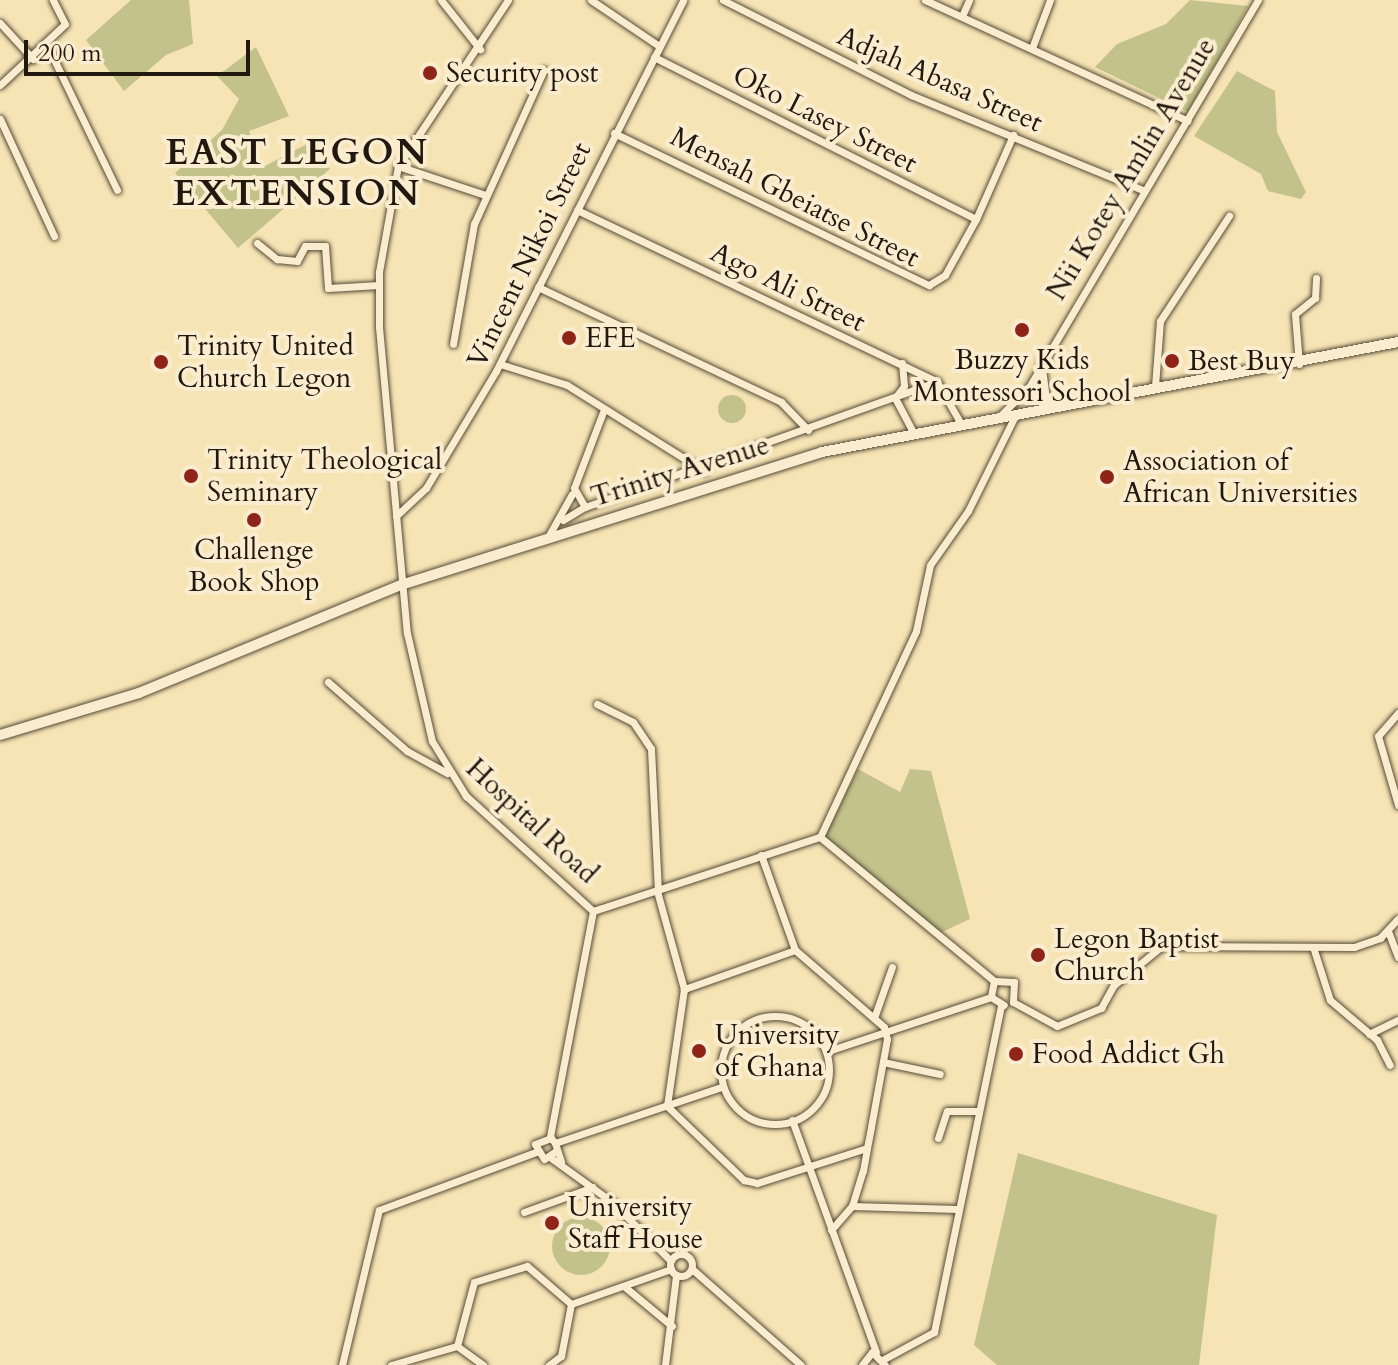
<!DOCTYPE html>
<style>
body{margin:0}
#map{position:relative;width:1398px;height:1365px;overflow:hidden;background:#f7e4b5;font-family:Cardo,serif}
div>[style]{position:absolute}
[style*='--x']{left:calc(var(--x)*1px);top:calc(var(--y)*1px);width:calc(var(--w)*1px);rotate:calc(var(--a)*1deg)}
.green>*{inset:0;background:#c2c28a}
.round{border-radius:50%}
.roads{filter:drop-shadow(0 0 2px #564c38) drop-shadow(0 0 2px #564c38)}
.street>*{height:7px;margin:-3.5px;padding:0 3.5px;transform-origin:3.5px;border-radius:3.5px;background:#faedcf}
.street>.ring{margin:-3.5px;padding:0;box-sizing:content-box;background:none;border:7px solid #faedcf;border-radius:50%}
.secondary>*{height:10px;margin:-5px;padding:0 5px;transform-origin:5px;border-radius:5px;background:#faedcf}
.dots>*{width:22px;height:22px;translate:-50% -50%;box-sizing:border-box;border:4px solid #faedcf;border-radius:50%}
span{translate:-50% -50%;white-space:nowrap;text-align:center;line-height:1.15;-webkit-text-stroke:8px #faedcf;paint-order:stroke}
.poi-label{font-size:28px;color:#21190f}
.left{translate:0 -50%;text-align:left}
.street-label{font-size:28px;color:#21190f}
.district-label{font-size:36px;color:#21190f;font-weight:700;letter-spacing:2px}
.scale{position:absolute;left:24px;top:40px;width:226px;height:36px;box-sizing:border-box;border:4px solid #21190f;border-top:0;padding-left:10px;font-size:24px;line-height:28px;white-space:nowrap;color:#21190f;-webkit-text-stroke:6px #faedcf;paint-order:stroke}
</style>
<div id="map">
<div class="green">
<i style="clip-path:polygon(131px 0,189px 0,193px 44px,166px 55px,124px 91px,86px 40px)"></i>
<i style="clip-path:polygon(1190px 0,1248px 6px,1188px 112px,1095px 67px,1117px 44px,1166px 24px)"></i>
<i style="clip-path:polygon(256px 47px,289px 116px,249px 131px,263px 167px,307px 144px,330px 169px,238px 248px,175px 173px,222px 130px,239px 99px,217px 76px)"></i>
<i style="clip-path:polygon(1237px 71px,1275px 91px,1277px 132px,1306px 192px,1301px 199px,1268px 191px,1261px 174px,1194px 136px)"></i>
<i class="round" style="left:718px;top:395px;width:28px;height:28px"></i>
<i style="clip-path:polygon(858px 769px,900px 792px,910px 769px,931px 771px,970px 919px,940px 933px,825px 836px)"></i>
<i style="clip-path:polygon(1018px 1153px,1217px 1215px,1199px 1365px,997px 1365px,974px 1345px)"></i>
<i class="round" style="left:552px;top:1217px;width:58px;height:58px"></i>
</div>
<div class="roads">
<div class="street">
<i style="--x:441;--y:0;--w:63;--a:51.5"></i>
<i style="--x:508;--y:0;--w:199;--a:123.5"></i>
<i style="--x:398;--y:166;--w:108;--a:100.2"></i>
<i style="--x:379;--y:272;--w:55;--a:90"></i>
<i style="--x:379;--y:327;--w:307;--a:84.8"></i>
<i style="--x:407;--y:633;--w:111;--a:77"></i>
<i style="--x:432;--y:741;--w:65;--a:58.3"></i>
<i style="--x:466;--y:796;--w:171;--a:42.2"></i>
<i style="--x:593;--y:911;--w:230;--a:100.8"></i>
<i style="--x:591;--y:0;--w:82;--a:34.1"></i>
<i style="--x:723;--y:0;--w:211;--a:26.8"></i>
<i style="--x:911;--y:95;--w:251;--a:22.3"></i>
<i style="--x:925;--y:0;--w:289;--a:24.7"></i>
<i style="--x:962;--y:16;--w:17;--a:-66"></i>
<i style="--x:0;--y:23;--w:49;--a:47.5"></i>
<i style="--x:47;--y:45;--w:161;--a:64.2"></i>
<i style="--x:1032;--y:48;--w:51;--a:-69.4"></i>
<i style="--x:654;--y:57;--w:360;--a:26.7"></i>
<i style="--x:0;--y:85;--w:89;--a:-43.2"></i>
<i style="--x:65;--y:24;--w:27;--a:-117"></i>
<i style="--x:0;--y:119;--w:129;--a:65.2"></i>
<i style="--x:614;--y:133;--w:350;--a:25.8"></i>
<i style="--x:929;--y:285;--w:19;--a:-32"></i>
<i style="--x:945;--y:275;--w:64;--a:-61"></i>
<i style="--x:976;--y:219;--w:92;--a:-66.2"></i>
<i style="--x:398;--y:166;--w:92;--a:18.4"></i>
<i style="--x:577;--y:210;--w:399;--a:25.5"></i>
<i style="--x:937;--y:382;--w:46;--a:60.1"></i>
<i style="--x:257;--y:243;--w:26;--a:39"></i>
<i style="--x:277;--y:259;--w:20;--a:6"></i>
<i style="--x:297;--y:261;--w:17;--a:-62"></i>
<i style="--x:305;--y:246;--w:20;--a:0"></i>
<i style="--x:325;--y:246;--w:42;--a:85.9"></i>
<i style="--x:328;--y:288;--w:51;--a:-3.4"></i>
<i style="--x:538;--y:287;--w:269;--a:25.3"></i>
<i style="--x:781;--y:402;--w:39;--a:46"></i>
<i style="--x:453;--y:344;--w:122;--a:-80.1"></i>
<i style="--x:474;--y:224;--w:169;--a:-65.6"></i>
<i style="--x:1041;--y:361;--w:45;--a:82.4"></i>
<i style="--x:902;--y:363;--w:23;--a:85"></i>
<i style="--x:904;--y:386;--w:15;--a:127"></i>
<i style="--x:895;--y:398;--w:36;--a:62"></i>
<i style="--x:500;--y:364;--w:70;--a:17.4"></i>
<i style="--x:567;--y:385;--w:162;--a:32.1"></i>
<i style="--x:1299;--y:364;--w:50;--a:-94.6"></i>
<i style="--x:1295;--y:314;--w:26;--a:-39"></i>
<i style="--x:1315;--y:298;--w:20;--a:-87"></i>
<i style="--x:1155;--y:386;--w:65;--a:-85.6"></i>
<i style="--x:1160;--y:321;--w:126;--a:-56.7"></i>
<i style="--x:603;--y:412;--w:81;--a:110.9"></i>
<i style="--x:574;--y:488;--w:22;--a:60"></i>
<i style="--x:585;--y:507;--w:374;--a:-19.6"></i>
<i style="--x:1000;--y:416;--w:41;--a:-45"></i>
<i style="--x:1029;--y:387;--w:450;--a:-59.4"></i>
<i style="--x:396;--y:516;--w:41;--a:-43"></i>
<i style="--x:426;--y:488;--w:136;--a:-59.1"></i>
<i style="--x:496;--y:371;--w:415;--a:-63.2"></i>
<i style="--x:563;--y:520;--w:26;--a:-31"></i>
<i style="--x:548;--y:537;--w:49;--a:-60.8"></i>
<i style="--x:328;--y:682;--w:105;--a:41.1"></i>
<i style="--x:407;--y:751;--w:46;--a:28.8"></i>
<i style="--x:597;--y:704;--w:40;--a:26.6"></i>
<i style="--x:633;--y:722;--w:32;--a:56"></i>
<i style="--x:651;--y:749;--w:142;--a:87.2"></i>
<i style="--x:1398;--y:713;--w:30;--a:131"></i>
<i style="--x:1378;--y:736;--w:72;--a:73.8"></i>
<i style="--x:820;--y:837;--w:227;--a:-65"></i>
<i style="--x:916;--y:631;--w:67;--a:-78"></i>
<i style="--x:930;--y:565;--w:66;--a:-54.9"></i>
<i style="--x:968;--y:511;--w:108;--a:-63.7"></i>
<i style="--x:820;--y:837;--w:226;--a:39.6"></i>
<i style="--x:761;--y:855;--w:101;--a:70.3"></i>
<i style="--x:657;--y:891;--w:102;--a:74.6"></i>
<i style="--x:593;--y:911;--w:239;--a:-18.1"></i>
<i style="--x:1388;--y:931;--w:28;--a:69"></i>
<i style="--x:1314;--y:950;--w:52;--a:72.3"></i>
<i style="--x:1330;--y:1000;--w:62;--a:40.4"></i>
<i style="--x:1377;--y:1040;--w:28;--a:63"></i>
<i style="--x:994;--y:981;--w:20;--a:3"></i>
<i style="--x:1014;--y:982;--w:20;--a:93"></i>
<i style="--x:994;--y:981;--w:16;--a:101"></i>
<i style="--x:991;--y:997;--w:15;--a:32"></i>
<i style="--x:1013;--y:1002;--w:50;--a:28.6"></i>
<i style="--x:1057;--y:1026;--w:48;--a:-22.2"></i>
<i style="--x:1101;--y:1008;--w:26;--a:-61"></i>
<i style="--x:1114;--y:985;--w:62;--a:-39.1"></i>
<i style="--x:1162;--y:946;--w:192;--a:0.3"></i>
<i style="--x:1354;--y:947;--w:28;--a:-19"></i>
<i style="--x:1380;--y:938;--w:26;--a:-47"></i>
<i class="ring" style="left:721px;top:1016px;width:101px;height:101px"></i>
<i style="--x:874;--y:1018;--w:54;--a:-70.6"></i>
<i style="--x:1369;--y:1034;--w:32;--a:-26"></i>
<i style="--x:831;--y:1050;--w:169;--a:-18.3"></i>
<i style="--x:883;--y:1062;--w:58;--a:11.9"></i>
<i style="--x:792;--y:1120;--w:247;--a:70.1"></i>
<i style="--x:938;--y:1138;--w:28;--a:-72"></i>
<i style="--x:947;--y:1111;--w:29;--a:0"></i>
<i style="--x:555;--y:1143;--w:175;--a:-18.6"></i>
<i style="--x:556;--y:1151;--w:14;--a:146"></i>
<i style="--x:544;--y:1159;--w:17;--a:-121"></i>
<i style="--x:535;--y:1144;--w:17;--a:-21"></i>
<i style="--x:551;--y:1138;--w:6;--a:51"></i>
<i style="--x:555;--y:1143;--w:20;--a:72"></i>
<i style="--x:551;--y:1158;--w:75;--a:35.8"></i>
<i style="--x:612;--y:1202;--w:83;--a:45"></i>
<i style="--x:852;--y:1206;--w:105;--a:1.6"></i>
<i style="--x:524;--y:1212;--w:73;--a:-19.9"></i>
<i style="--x:831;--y:1230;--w:32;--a:-49"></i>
<i style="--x:852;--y:1206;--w:37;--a:-73"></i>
<i style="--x:863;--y:1171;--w:23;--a:-80"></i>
<i style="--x:867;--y:1148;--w:21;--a:-79"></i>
<i style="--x:871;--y:1127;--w:89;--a:-79.7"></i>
<i style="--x:887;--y:1039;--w:12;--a:-104"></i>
<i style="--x:884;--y:1027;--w:118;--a:-139.1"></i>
<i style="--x:795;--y:950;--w:118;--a:160.6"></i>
<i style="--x:684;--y:989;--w:118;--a:98.3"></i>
<i style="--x:667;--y:1106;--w:107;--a:43.9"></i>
<i style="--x:744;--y:1180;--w:13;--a:13"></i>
<i style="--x:757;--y:1183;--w:115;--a:-17.7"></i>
<i class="ring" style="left:670px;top:1254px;width:15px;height:15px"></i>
<i style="--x:692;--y:1269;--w:145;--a:41.4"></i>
<i style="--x:625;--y:1287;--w:61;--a:39.7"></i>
<i style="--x:457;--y:1346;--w:66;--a:-75.1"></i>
<i style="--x:474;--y:1282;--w:55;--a:-16.8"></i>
<i style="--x:527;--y:1266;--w:58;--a:40.8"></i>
<i style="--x:884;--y:1359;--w:57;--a:-28.4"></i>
<i style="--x:934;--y:1332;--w:334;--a:-78.4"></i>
<i style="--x:342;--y:1365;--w:159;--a:-76.6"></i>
<i style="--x:379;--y:1210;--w:167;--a:-20.3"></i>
<i style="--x:391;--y:1365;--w:69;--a:-16.1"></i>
<i style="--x:457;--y:1346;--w:32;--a:36"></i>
<i style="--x:549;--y:1365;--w:15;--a:-37"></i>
<i style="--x:561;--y:1356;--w:53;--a:-79.1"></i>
<i style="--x:571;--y:1304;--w:106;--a:-19.3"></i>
<i style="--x:665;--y:1365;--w:91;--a:-83"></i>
<i style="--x:862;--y:1365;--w:16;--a:-52"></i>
<i style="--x:872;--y:1352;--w:18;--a:45"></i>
</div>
<div class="secondary">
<i style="--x:0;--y:735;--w:145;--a:-16.8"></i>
<i style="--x:139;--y:693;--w:287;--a:-22.4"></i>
<i style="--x:404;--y:584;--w:438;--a:-17.5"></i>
<i style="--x:822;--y:452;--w:586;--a:-10.81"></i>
</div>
</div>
<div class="dots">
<i style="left:430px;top:73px;background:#8f2418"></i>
<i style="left:1022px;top:330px;background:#8f2418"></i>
<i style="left:569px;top:338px;background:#8f2418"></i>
<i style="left:1172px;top:361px;background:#8f2418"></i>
<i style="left:161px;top:362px;background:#8f2418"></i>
<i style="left:191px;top:476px;background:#8f2418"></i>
<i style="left:1107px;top:477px;background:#8f2418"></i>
<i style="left:254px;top:520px;background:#8f2418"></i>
<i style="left:1038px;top:955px;background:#8f2418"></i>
<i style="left:699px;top:1051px;background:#8f2418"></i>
<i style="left:1016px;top:1054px;background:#8f2418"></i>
<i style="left:552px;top:1223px;background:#8f2418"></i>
</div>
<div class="poi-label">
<span class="left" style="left:446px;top:73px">Security post</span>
<span class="left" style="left:585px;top:338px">EFE</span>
<span class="left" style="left:177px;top:362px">Trinity United<br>Church Legon</span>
<span style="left:1022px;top:376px">Buzzy Kids<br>Montessori School</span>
<span class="left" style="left:1188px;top:361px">Best Buy</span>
<span class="left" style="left:207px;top:476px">Trinity Theological<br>Seminary</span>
<span class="left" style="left:1123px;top:477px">Association of<br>African Universities</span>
<span style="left:254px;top:566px">Challenge<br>Book Shop</span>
<span class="left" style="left:1054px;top:955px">Legon Baptist<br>Church</span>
<span class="left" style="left:715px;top:1051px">University<br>of Ghana</span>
<span class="left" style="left:1032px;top:1054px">Food Addict Gh</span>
<span class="left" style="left:568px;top:1223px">University<br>Staff House</span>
</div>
<div class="street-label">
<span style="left:940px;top:79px;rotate:24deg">Adjah Abasa Street</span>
<span style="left:825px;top:119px;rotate:27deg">Oko Lasey Street</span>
<span style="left:1131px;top:169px;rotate:-59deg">Nii Kotey Amlin Avenue</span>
<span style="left:795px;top:197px;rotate:27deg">Mensah Gbeiatse Street</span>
<span style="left:529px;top:255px;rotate:-64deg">Vincent Nikoi Street</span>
<span style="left:788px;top:287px;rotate:26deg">Ago Ali Street</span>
<span style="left:680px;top:471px;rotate:-17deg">Trinity Avenue</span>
<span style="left:532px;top:821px;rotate:43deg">Hospital Road</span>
</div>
<div class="district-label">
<span style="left:297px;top:173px">EAST LEGON<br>EXTENSION</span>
</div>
<div class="scale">200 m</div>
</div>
